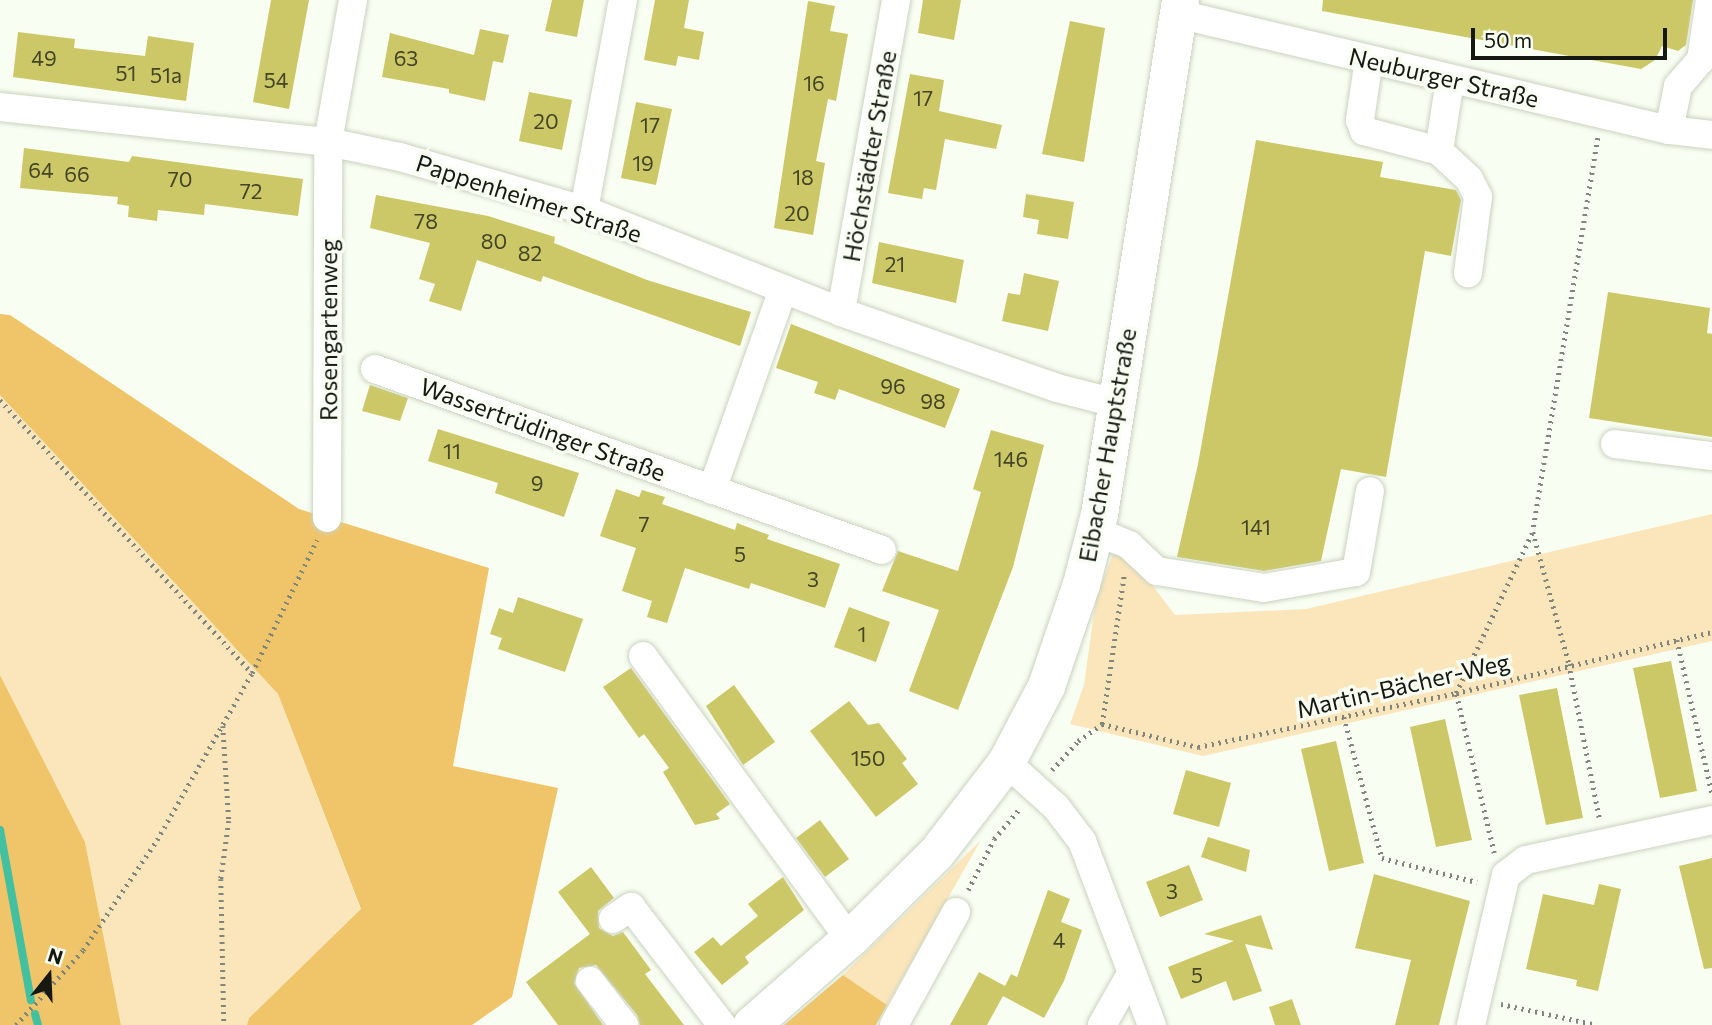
<!DOCTYPE html>
<meta charset="utf-8">
<style>
body{margin:0}
#map{position:relative;width:1712px;height:1025px;overflow:hidden;background:#f8fef2;font-family:Commissioner,sans-serif}
div>[style]{position:absolute}
[style*='--x']{left:calc(var(--x)*1px);top:calc(var(--y)*1px);width:calc(var(--w)*1px);rotate:calc(var(--a)*1deg)}
.green>*{inset:0;background:#fbe6bc}
.forest>*{inset:0;background:#f0c56a}
.stream>*{height:8px;margin:-4px;padding:0 4px;transform-origin:4px;border-radius:4px;background:#43c09f}
.building>*{inset:0;background:#cdc867}
.path>*{height:4.5px;margin-top:-2.25px;transform-origin:0;background:repeating-linear-gradient(90deg,#81867c 0 2px,transparent 0 7px)}
.roads{filter:drop-shadow(0 0 2px #c9d2be) drop-shadow(0 0 2px #c9d2be)}
.minor>*{height:28px;margin:-14px;padding:0 14px;transform-origin:14px;border-radius:14px;background:#fff}
.major>*{height:37px;margin:-18.5px;padding:0 18.5px;transform-origin:18.5px;border-radius:18.5px;background:#fff}
span{translate:-50% -50%;white-space:nowrap;text-align:center;line-height:1.15;-webkit-text-stroke:7px #f8fef2;paint-order:stroke}
.number-label{font-size:21px;color:#434526}
.number-label span{-webkit-text-stroke-width:0}
.street-label{font-size:24px;color:#151911}
.north{position:absolute;left:14px;top:941px;width:70px;height:70px;-webkit-text-stroke:5px #f8fef2;paint-order:stroke;rotate:18deg;font-size:19px;font-weight:700;line-height:28px;text-align:center;color:#151911}
.north::after{content:'';display:block;margin:auto;width:24px;height:32px;background:#151911;clip-path:polygon(50% 0,100% 100%,50% 72%,0 100%)}
.scale{position:absolute;left:1471px;top:28px;width:196px;height:32px;box-sizing:border-box;border:4px solid #151911;border-top:0;padding-left:9px;font-size:21px;line-height:24px;white-space:nowrap;color:#151911;-webkit-text-stroke:5px #f8fef2;paint-order:stroke}
</style>
<div id="map">
<div class="green">
<i style="clip-path:polygon(0 395px,278px 694px,361px 910px,249px 1018px,247px 1025px,121px 1025px,85px 842px,0 675px)"></i>
<i style="clip-path:polygon(1712px 514px,1712px 641px,1203px 756px,1070px 724px,1084px 685px,1096px 598px,1115px 549px,1134px 561px,1175px 615px,1306px 609px)"></i>
<i style="clip-path:polygon(981px 840px,887px 1005px,843px 975px)"></i>
</div>
<div class="forest">
<i style="clip-path:polygon(0 314px,10px 315px,299px 509px,489px 568px,453px 766px,558px 788px,512px 997px,472px 1025px,247px 1025px,249px 1018px,361px 909px,278px 694px,0 395px)"></i>
<i style="clip-path:polygon(0 675px,85px 842px,121px 1025px,0 1025px)"></i>
<i style="clip-path:polygon(843px 975px,887px 1005px,876px 1025px,784px 1025px)"></i>
</div>
<div class="stream">
<i style="--x:0;--y:830;--w:173;--a:79.7"></i>
<i style="--x:35;--y:1014;--w:11;--a:75"></i>
</div>
<div class="building">
<i style="clip-path:polygon(271px 0,309px 0,289px 109px,253px 102px)"></i>
<i style="clip-path:polygon(552px 0,584px 0,577px 37px,545px 31px)"></i>
<i style="clip-path:polygon(655px 0,689px 0,684px 28px,704px 32px,699px 60px,678px 56px,676px 66px,644px 60px)"></i>
<i style="clip-path:polygon(923px 0,961px 0,954px 40px,918px 33px)"></i>
<i style="clip-path:polygon(1323px 0,1693px 0,1686px 45px,1678px 51px,1662px 46px,1655px 60px,1641px 69px,1322px 11px)"></i>
<i style="clip-path:polygon(808px 1px,835px 6px,830px 31px,848px 34px,836px 101px,828px 99px,816px 161px,825px 163px,813px 235px,774px 228px)"></i>
<i style="clip-path:polygon(1070px 21px,1105px 28px,1084px 162px,1042px 154px)"></i>
<i style="clip-path:polygon(480px 29px,509px 35px,503px 63px,493px 61px,485px 101px,449px 93px,449px 89px,382px 77px,390px 33px,474px 55px)"></i>
<i style="clip-path:polygon(18px 32px,75px 39px,74px 48px,145px 56px,148px 36px,194px 43px,186px 101px,13px 77px)"></i>
<i style="clip-path:polygon(910px 74px,944px 80px,939px 111px,1002px 125px,996px 149px,945px 139px,936px 190px,924px 188px,922px 199px,888px 193px)"></i>
<i style="clip-path:polygon(529px 92px,572px 100px,562px 150px,519px 141px)"></i>
<i style="clip-path:polygon(636px 102px,672px 109px,656px 185px,621px 178px)"></i>
<i style="clip-path:polygon(1256px 140px,1383px 162px,1380px 177px,1456px 190px,1461px 200px,1451px 256px,1425px 251px,1386px 477px,1341px 469px,1321px 561px,1264px 571px,1177px 557px,1198px 464px)"></i>
<i style="clip-path:polygon(24px 148px,129px 162px,132px 156px,303px 179px,298px 216px,205px 204px,204px 215px,158px 210px,157px 221px,128px 217px,129px 206px,117px 204px,118px 197px,20px 188px)"></i>
<i style="clip-path:polygon(1026px 194px,1074px 202px,1068px 239px,1037px 234px,1039px 220px,1023px 217px)"></i>
<i style="clip-path:polygon(376px 195px,488px 216px,555px 237px,554px 243px,647px 280px,751px 312px,740px 346px,543px 276px,541px 282px,477px 260px,461px 311px,429px 301px,435px 284px,419px 279px,430px 243px,370px 228px)"></i>
<i style="clip-path:polygon(879px 242px,964px 260px,956px 303px,872px 283px)"></i>
<i style="clip-path:polygon(1024px 273px,1059px 281px,1048px 331px,1002px 321px,1008px 293px,1020px 295px)"></i>
<i style="clip-path:polygon(1608px 292px,1710px 308px,1707px 333px,1712px 334px,1712px 437px,1589px 418px)"></i>
<i style="clip-path:polygon(791px 324px,960px 389px,945px 428px,839px 389px,835px 400px,814px 393px,818px 382px,776px 368px)"></i>
<i style="clip-path:polygon(370px 385px,408px 398px,400px 421px,362px 411px)"></i>
<i style="clip-path:polygon(438px 429px,579px 473px,564px 517px,495px 493px,498px 483px,428px 461px)"></i>
<i style="clip-path:polygon(991px 430px,1044px 445px,1013px 567px,958px 710px,909px 691px,939px 610px,882px 591px,898px 551px,958px 571px,981px 492px,973px 489px)"></i>
<i style="clip-path:polygon(616px 489px,639px 497px,642px 490px,665px 497px,662px 504px,688px 513px,735px 530px,737px 523px,769px 535px,767px 539px,840px 564px,825px 608px,751px 583px,749px 589px,685px 568px,667px 623px,647px 617px,652px 601px,622px 591px,636px 548px,600px 536px)"></i>
<i style="clip-path:polygon(518px 597px,583px 619px,565px 672px,498px 649px,502px 638px,490px 634px,499px 608px,513px 613px)"></i>
<i style="clip-path:polygon(849px 607px,890px 622px,876px 662px,834px 647px)"></i>
<i style="clip-path:polygon(1671px 661px,1697px 791px,1660px 798px,1633px 668px)"></i>
<i style="clip-path:polygon(631px 668px,730px 804px,716px 814px,720px 819px,695px 825px,663px 772px,669px 768px,644px 734px,639px 738px,603px 687px)"></i>
<i style="clip-path:polygon(734px 685px,775px 742px,743px 765px,706px 706px)"></i>
<i style="clip-path:polygon(1557px 688px,1583px 818px,1546px 825px,1519px 695px)"></i>
<i style="clip-path:polygon(849px 701px,868px 725px,879px 723px,907px 759px,902px 763px,918px 784px,876px 817px,810px 731px)"></i>
<i style="clip-path:polygon(1445px 719px,1472px 840px,1436px 847px,1410px 727px)"></i>
<i style="clip-path:polygon(1336px 741px,1364px 863px,1329px 871px,1301px 749px)"></i>
<i style="clip-path:polygon(1186px 770px,1231px 783px,1219px 827px,1173px 814px)"></i>
<i style="clip-path:polygon(820px 820px,849px 859px,825px 877px,796px 838px)"></i>
<i style="clip-path:polygon(1208px 837px,1250px 850px,1246px 872px,1201px 857px)"></i>
<i style="clip-path:polygon(1712px 858px,1712px 968px,1704px 969px,1679px 866px)"></i>
<i style="clip-path:polygon(1189px 865px,1203px 900px,1160px 917px,1146px 882px)"></i>
<i style="clip-path:polygon(591px 867px,614px 898px,598px 911px,599px 928px,613px 936px,623px 932px,651px 970px,645px 974px,684px 1025px,640px 1025px,637px 1015px,596px 965px,579px 968px,574px 983px,603px 1025px,558px 1025px,526px 982px,590px 934px,558px 892px)"></i>
<i style="clip-path:polygon(1374px 874px,1470px 901px,1439px 1025px,1395px 1025px,1411px 960px,1355px 948px)"></i>
<i style="clip-path:polygon(783px 877px,804px 910px,745px 957px,749px 963px,722px 985px,694px 952px,713px 937px,721px 946px,758px 916px,748px 904px)"></i>
<i style="clip-path:polygon(1599px 884px,1621px 889px,1598px 991px,1576px 986px,1577px 980px,1526px 969px,1543px 894px,1594px 905px)"></i>
<i style="clip-path:polygon(1048px 890px,1070px 899px,1061px 922px,1082px 930px,1064px 981px,1044px 1018px,1003px 996px,987px 1025px,950px 1025px,979px 972px,1005px 986px,1011px 974px,1017px 977px)"></i>
<i style="clip-path:polygon(1261px 915px,1273px 950px,1245px 944px,1262px 991px,1233px 1001px,1226px 981px,1181px 999px,1168px 967px,1234px 941px,1204px 934px)"></i>
<i style="clip-path:polygon(1292px 999px,1301px 1025px,1275px 1025px,1269px 1007px)"></i>
</div>
<div class="path">
<i style="--x:1598;--y:138;--w:399;--a:99.4"></i>
<i style="--x:1533;--y:532;--w:137;--a:74.7"></i>
<i style="--x:1569;--y:664;--w:159;--a:78.8"></i>
<i style="--x:0;--y:400;--w:372;--a:47.3"></i>
<i style="--x:1677;--y:640;--w:157;--a:77.1"></i>
<i style="--x:1344;--y:717;--w:146;--a:74.9"></i>
<i style="--x:1382;--y:858;--w:98;--a:14.2"></i>
<i style="--x:1102;--y:724;--w:99;--a:13.5"></i>
<i style="--x:1198;--y:747;--w:264;--a:-11.8"></i>
<i style="--x:1456;--y:693;--w:263;--a:-13.4"></i>
<i style="--x:223;--y:726;--w:95;--a:86.4"></i>
<i style="--x:229;--y:821;--w:59;--a:97.9"></i>
<i style="--x:221;--y:879;--w:146;--a:88.8"></i>
<i style="--x:1052;--y:770;--w:39;--a:-48"></i>
<i style="--x:1078;--y:741;--w:29;--a:-35"></i>
<i style="--x:1102;--y:724;--w:151;--a:-81.6"></i>
<i style="--x:1494;--y:853;--w:164;--a:-103.4"></i>
<i style="--x:1456;--y:693;--w:177;--a:-64.6"></i>
<i style="--x:968;--y:890;--w:57;--a:-63"></i>
<i style="--x:994;--y:839;--w:39;--a:-50"></i>
<i style="--x:1501;--y:1004;--w:98;--a:12.3"></i>
<i style="--x:16;--y:1025;--w:101;--a:-48.2"></i>
<i style="--x:83;--y:950;--w:133;--a:-56.1"></i>
<i style="--x:157;--y:840;--w:192;--a:-60.4"></i>
<i style="--x:252;--y:673;--w:148;--a:-64"></i>
</div>
<div class="roads">
<div class="minor">
<i style="--x:1178;--y:14;--w:505;--a:13.29"></i>
<i style="--x:1669;--y:130;--w:43;--a:6.6"></i>
<i style="--x:1369;--y:59;--w:62;--a:98.4"></i>
<i style="--x:1360;--y:120;--w:12;--a:70"></i>
<i style="--x:1364;--y:131;--w:78;--a:14.9"></i>
<i style="--x:1450;--y:80;--w:72;--a:98.8"></i>
<i style="--x:1439;--y:151;--w:41;--a:43"></i>
<i style="--x:1469;--y:179;--w:20;--a:63"></i>
<i style="--x:1478;--y:197;--w:77;--a:97.5"></i>
<i style="--x:0;--y:107;--w:330;--a:6.1"></i>
<i style="--x:328;--y:142;--w:74;--a:11.8"></i>
<i style="--x:400;--y:157;--w:191;--a:16.1"></i>
<i style="--x:584;--y:210;--w:277;--a:21.6"></i>
<i style="--x:841;--y:312;--w:229;--a:19.4"></i>
<i style="--x:1057;--y:388;--w:61;--a:14.3"></i>
<i style="--x:1669;--y:130;--w:45;--a:-78.4"></i>
<i style="--x:1678;--y:86;--w:35;--a:-49"></i>
<i style="--x:1701;--y:60;--w:61;--a:-81.5"></i>
<i style="--x:584;--y:210;--w:214;--a:-79.5"></i>
<i style="--x:841;--y:312;--w:317;--a:-80"></i>
<i style="--x:375;--y:369;--w:538;--a:19.65"></i>
<i style="--x:1615;--y:444;--w:98;--a:7.1"></i>
<i style="--x:712;--y:490;--w:213;--a:-70.5"></i>
<i style="--x:327;--y:518;--w:376;--a:-89.8"></i>
<i style="--x:328;--y:142;--w:144;--a:-80"></i>
<i style="--x:1095;--y:531;--w:37;--a:22"></i>
<i style="--x:1129;--y:545;--w:38;--a:43"></i>
<i style="--x:1157;--y:571;--w:108;--a:9"></i>
<i style="--x:1264;--y:588;--w:93;--a:-9.9"></i>
<i style="--x:1356;--y:572;--w:82;--a:-80.2"></i>
<i style="--x:643;--y:656;--w:350;--a:53.9"></i>
<i style="--x:1006;--y:762;--w:67;--a:42"></i>
<i style="--x:1056;--y:807;--w:43;--a:52.6"></i>
<i style="--x:1082;--y:841;--w:197;--a:69.2"></i>
<i style="--x:613;--y:919;--w:22;--a:-34"></i>
<i style="--x:631;--y:907;--w:149;--a:52.4"></i>
<i style="--x:590;--y:981;--w:56;--a:52.3"></i>
<i style="--x:894;--y:1025;--w:129;--a:-61.2"></i>
<i style="--x:1102;--y:1025;--w:59;--a:-60.4"></i>
<i style="--x:1471;--y:1025;--w:154;--a:-76.9"></i>
<i style="--x:1506;--y:875;--w:25;--a:-37"></i>
<i style="--x:1526;--y:860;--w:190;--a:-12.1"></i>
</div>
<div class="major">
<i style="--x:751;--y:1025;--w:130;--a:-41.3"></i>
<i style="--x:849;--y:939;--w:122;--a:-44.7"></i>
<i style="--x:936;--y:853;--w:115;--a:-52.4"></i>
<i style="--x:1006;--y:762;--w:86;--a:-62.2"></i>
<i style="--x:1046;--y:686;--w:108;--a:-71.1"></i>
<i style="--x:1081;--y:584;--w:72;--a:-75.6"></i>
<i style="--x:1099;--y:514;--w:520;--a:-81.04"></i>
</div>
</div>
<div class="number-label">
<span style="left:44px;top:58px">49</span>
<span style="left:406px;top:58px">63</span>
<span style="left:126px;top:73px">51</span>
<span style="left:166px;top:75px">51a</span>
<span style="left:276px;top:80px">54</span>
<span style="left:814px;top:83px">16</span>
<span style="left:923px;top:98px">17</span>
<span style="left:546px;top:121px">20</span>
<span style="left:650px;top:125px">17</span>
<span style="left:643px;top:163px">19</span>
<span style="left:41px;top:170px">64</span>
<span style="left:77px;top:174px">66</span>
<span style="left:803px;top:177px">18</span>
<span style="left:180px;top:179px">70</span>
<span style="left:251px;top:191px">72</span>
<span style="left:797px;top:213px">20</span>
<span style="left:426px;top:221px">78</span>
<span style="left:494px;top:241px">80</span>
<span style="left:530px;top:253px">82</span>
<span style="left:895px;top:264px">21</span>
<span style="left:893px;top:386px">96</span>
<span style="left:933px;top:401px">98</span>
<span style="left:452px;top:451px">11</span>
<span style="left:1011px;top:459px">146</span>
<span style="left:537px;top:483px">9</span>
<span style="left:644px;top:524px">7</span>
<span style="left:1256px;top:527px">141</span>
<span style="left:740px;top:554px">5</span>
<span style="left:813px;top:579px">3</span>
<span style="left:862px;top:634px">1</span>
<span style="left:868px;top:758px">150</span>
<span style="left:1172px;top:891px">3</span>
<span style="left:1059px;top:940px">4</span>
<span style="left:1197px;top:975px">5</span>
</div>
<div class="street-label">
<span style="left:1444px;top:77px;rotate:13deg">Neuburger Straße</span>
<span style="left:869px;top:156px;rotate:-80deg">Höchstädter Straße</span>
<span style="left:529px;top:198px;rotate:18deg">Pappenheimer Straße</span>
<span style="left:328px;top:330px;rotate:-90deg">Rosengartenweg</span>
<span style="left:543px;top:429px;rotate:20deg">Wassertrüdinger Straße</span>
<span style="left:1107px;top:445px;rotate:-80deg">Eibacher Hauptstraße</span>
<span style="left:1403px;top:685px;rotate:-13deg">Martin-Bächer-Weg</span>
</div>
<div class="north">N</div>
<div class="scale">50 m</div>
</div>
